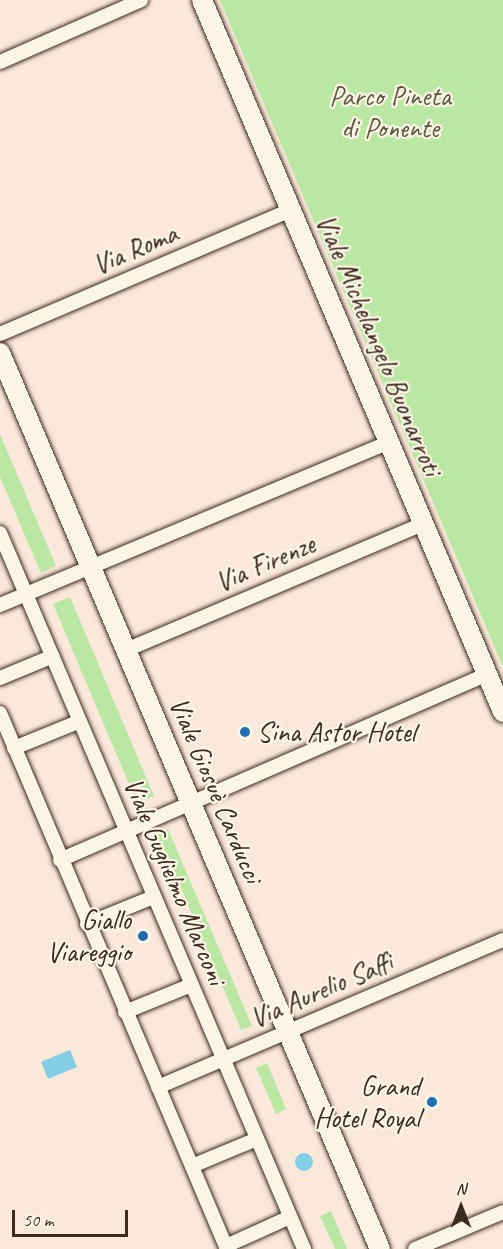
<!DOCTYPE html>
<meta charset="utf-8">
<style>
body{margin:0}
#map{position:relative;width:503px;height:1249px;overflow:hidden;background:#fae9da;font-family:Caveat,sans-serif}
div>[style]{position:absolute}
[style*='--x']{left:calc(var(--x)*1px);top:calc(var(--y)*1px);width:calc(var(--w)*1px);rotate:calc(var(--a)*1deg)}
.green>*{inset:0;background:#bbe7a4}
.water>*{inset:0;background:#84cee5}
.round{border-radius:50%}
.roads{filter:drop-shadow(0 0 2px #3b2a1e) drop-shadow(0 0 2px #3b2a1e)}
.street>*{height:14px;margin:-7px;padding:0 7px;transform-origin:7px;border-radius:7px;background:#fcf5e5}
.secondary>*{height:20px;margin:-10px;padding:0 10px;transform-origin:10px;border-radius:10px;background:#fcf5e5}
.dots>*{width:16px;height:16px;translate:-50% -50%;box-sizing:border-box;border:3px solid #fcf5e5;border-radius:50%}
span{translate:-50% -50%;white-space:nowrap;text-align:center;line-height:1.15;-webkit-text-stroke:4.5px #fcf5e5;paint-order:stroke}
.park-label{font-size:28px;color:#5b5940}
.street-label{font-size:28px;color:#3b2a1e}
.poi-label{font-size:28px;color:#3b2a1e}
.left{translate:0 -50%;text-align:left}
.right{translate:-100% -50%;text-align:right}
.north{position:absolute;left:431px;top:1177px;width:60px;height:60px;-webkit-text-stroke:4px #fcf5e5;paint-order:stroke;rotate:0deg;font-size:16px;font-weight:700;line-height:24px;text-align:center;color:#3b2a1e}
.north::after{content:'';display:block;margin:auto;width:21px;height:27px;background:#3b2a1e;clip-path:polygon(50% 0,100% 100%,50% 72%,0 100%)}
.scale{position:absolute;left:12px;top:1210px;width:116px;height:27px;box-sizing:border-box;border:3px solid #3b2a1e;border-top:0;padding-left:8px;font-size:18px;line-height:21px;white-space:nowrap;color:#3b2a1e;-webkit-text-stroke:4px #fcf5e5;paint-order:stroke}
</style>
<div id="map">
<div class="green">
<i style="clip-path:polygon(220px 0,503px 0,503px 667px)"></i>
<i style="clip-path:polygon(0 434px,56px 566px,41px 573px,0 477px)"></i>
<i style="clip-path:polygon(70px 597px,154px 796px,137px 803px,53px 604px)"></i>
<i style="clip-path:polygon(168px 829px,252px 1026px,241px 1030px,164px 848px,152px 836px)"></i>
<i style="clip-path:polygon(267px 1063px,286px 1109px,276px 1114px,256px 1068px)"></i>
<i style="clip-path:polygon(331px 1211px,347px 1249px,335px 1249px,320px 1216px)"></i>
</div>
<div class="water">
<i style="clip-path:polygon(70px 1050px,77px 1067px,48px 1079px,41px 1062px)"></i>
<i class="round" style="left:295px;top:1153px;width:18px;height:18px"></i>
</div>
<div class="roads">
<div class="street">
<i style="--x:0;--y:62;--w:154;--a:-23.7"></i>
<i style="--x:0;--y:334;--w:316;--a:-23.1"></i>
<i style="--x:0;--y:533;--w:778;--a:66.99"></i>
<i style="--x:0;--y:605;--w:422;--a:-22.7"></i>
<i style="--x:126;--y:650;--w:323;--a:-23"></i>
<i style="--x:0;--y:678;--w:57;--a:-22.5"></i>
<i style="--x:0;--y:713;--w:582;--a:67.05"></i>
<i style="--x:14;--y:748;--w:71;--a:-22.2"></i>
<i style="--x:60;--y:860;--w:466;--a:-23.5"></i>
<i style="--x:87;--y:924;--w:71;--a:-22.2"></i>
<i style="--x:125;--y:1012;--w:71;--a:-22.2"></i>
<i style="--x:158;--y:1087;--w:375;--a:-23.1"></i>
<i style="--x:192;--y:1166;--w:70;--a:-22.6"></i>
<i style="--x:226;--y:1246;--w:70;--a:-24.4"></i>
<i style="--x:415;--y:1249;--w:95;--a:-22.8"></i>
</div>
<div class="secondary">
<i style="--x:202;--y:0;--w:773;--a:67.08"></i>
<i style="--x:0;--y:353;--w:973;--a:67.02"></i>
</div>
</div>
<div class="dots">
<i style="left:245px;top:732px;background:#1f6fb2"></i>
<i style="left:143px;top:936px;background:#1f6fb2"></i>
<i style="left:432px;top:1102px;background:#1f6fb2"></i>
</div>
<div class="park-label">
<span style="left:390px;top:112px">Parco Pineta<br>di Ponente</span>
</div>
<div class="street-label">
<span style="left:135px;top:249px;rotate:-23deg">Via Roma</span>
<span style="left:379px;top:345px;rotate:67deg">Viale Michelangelo Buonarroti</span>
<span style="left:265px;top:563px;rotate:-23deg">Via Firenze</span>
<span style="left:216px;top:790px;rotate:67deg">Viale Giosuè Carducci</span>
<span style="left:175px;top:881px;rotate:67deg">Viale Guglielmo Marconi</span>
<span style="left:321px;top:990px;rotate:-23deg">Via Aurelio Saffi</span>
</div>
<div class="poi-label">
<span class="left" style="left:257px;top:732px">Sina Astor Hotel</span>
<span class="right" style="left:131px;top:936px">Giallo<br>Viareggio</span>
<span class="right" style="left:420px;top:1102px">Grand<br>Hotel Royal</span>
</div>
<div class="north">N</div>
<div class="scale">50 m</div>
</div>
